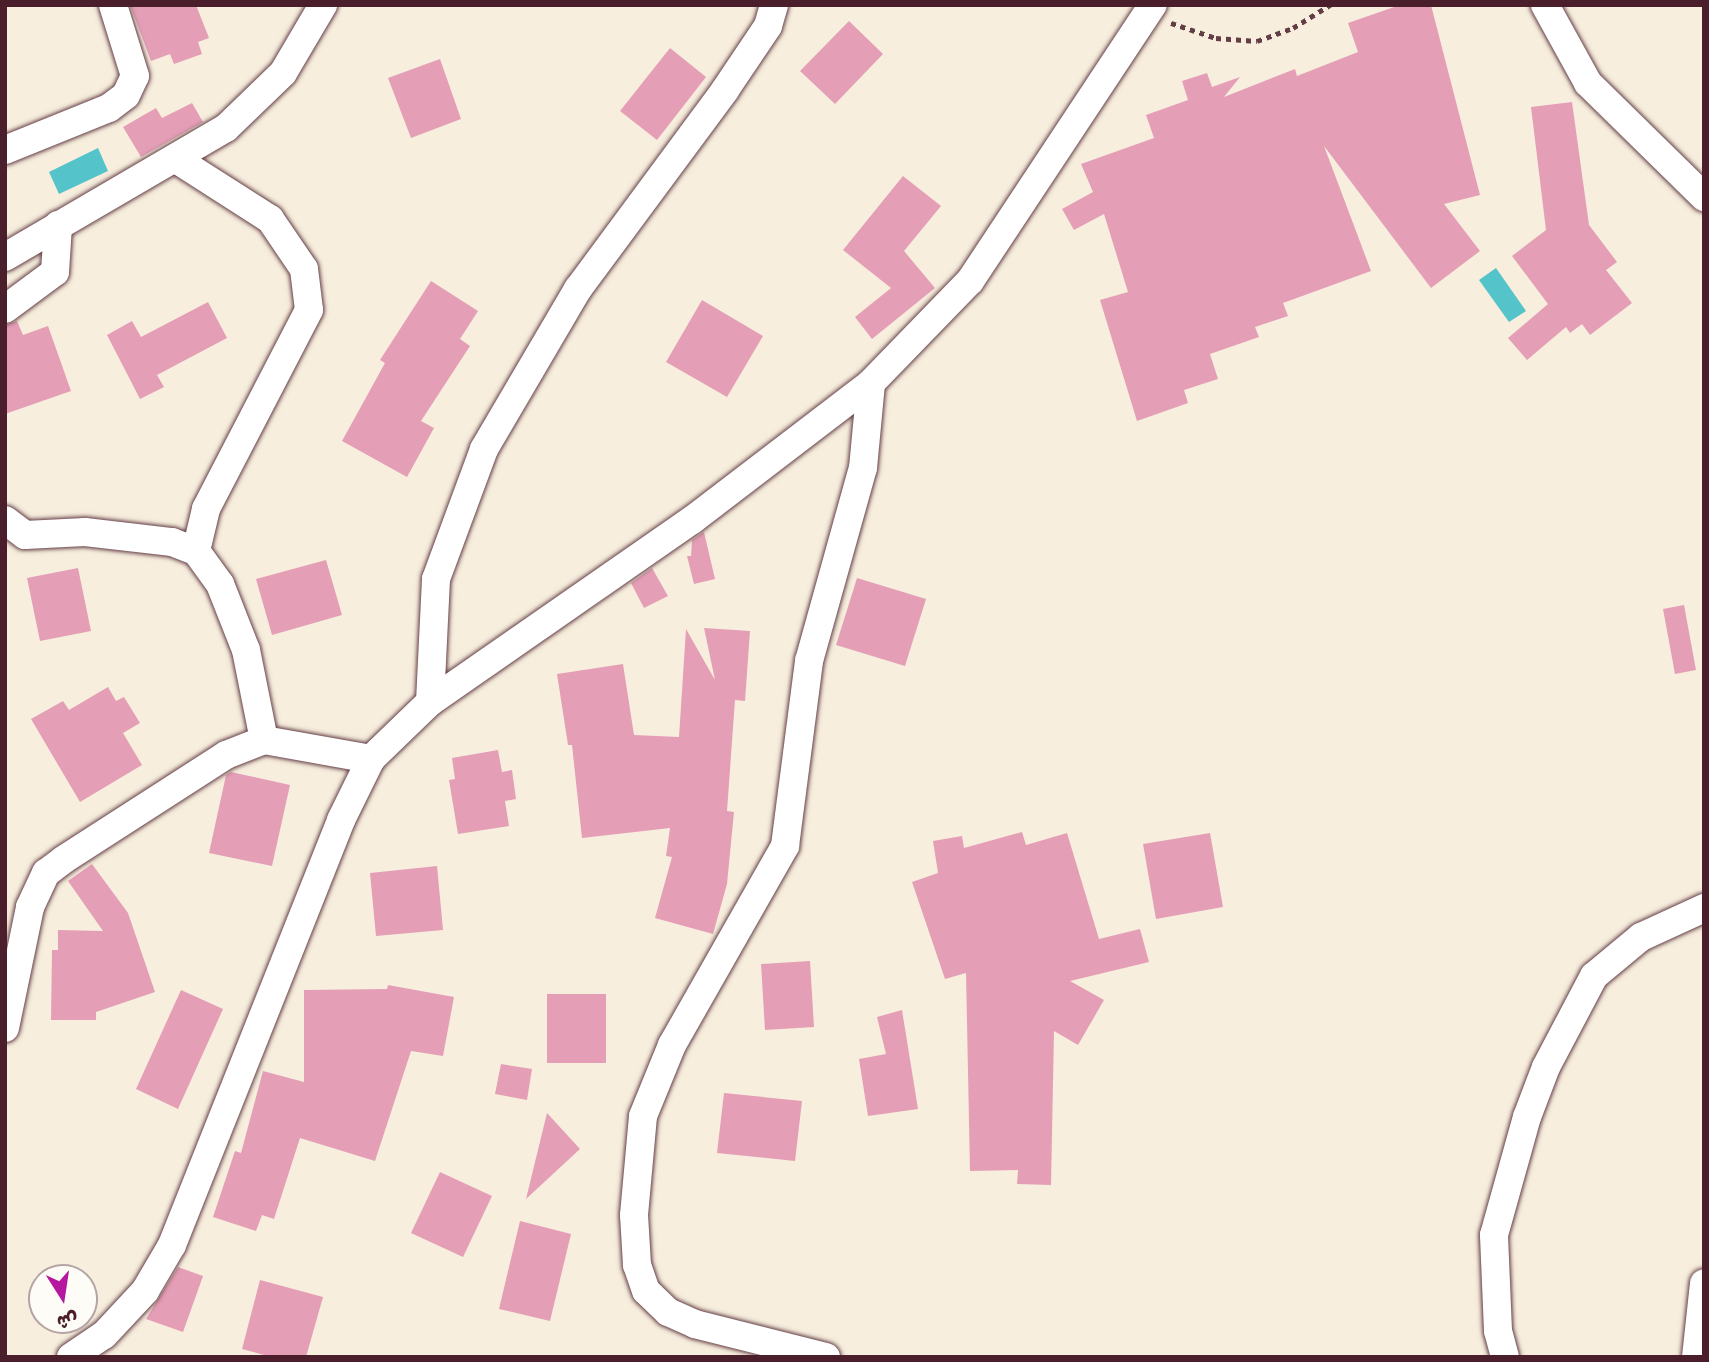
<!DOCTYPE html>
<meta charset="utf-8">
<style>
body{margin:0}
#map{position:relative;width:1709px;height:1362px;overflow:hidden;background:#f7eedd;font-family:"Gochi Hand","Playpen Sans Arabic",sans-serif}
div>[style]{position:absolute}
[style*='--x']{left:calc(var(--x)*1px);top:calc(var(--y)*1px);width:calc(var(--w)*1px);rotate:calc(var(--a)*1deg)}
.water>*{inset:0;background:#55c3ca}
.building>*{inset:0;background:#e49fb7}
.path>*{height:4.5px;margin-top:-2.25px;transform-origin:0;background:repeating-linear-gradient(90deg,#643e46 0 5px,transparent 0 10px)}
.roads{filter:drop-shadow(0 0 2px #643e46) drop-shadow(0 0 2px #643e46)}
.minor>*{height:28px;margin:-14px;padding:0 14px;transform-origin:14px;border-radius:14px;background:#fff}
span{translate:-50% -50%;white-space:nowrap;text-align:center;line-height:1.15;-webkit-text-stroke:6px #fdfcf7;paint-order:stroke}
.frame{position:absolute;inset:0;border:7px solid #4a1f2b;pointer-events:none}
.north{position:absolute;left:28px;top:1264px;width:70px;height:70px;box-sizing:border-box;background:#fdfcf7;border:2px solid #b5a4a5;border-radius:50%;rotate:168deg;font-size:19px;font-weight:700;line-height:28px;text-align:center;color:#4a1f2b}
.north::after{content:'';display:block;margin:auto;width:24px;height:32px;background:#b5179e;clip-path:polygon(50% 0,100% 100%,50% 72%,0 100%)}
</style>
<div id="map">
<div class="water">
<i style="clip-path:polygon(98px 148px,108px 171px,59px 194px,49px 172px)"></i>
<i style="clip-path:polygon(1496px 268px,1526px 311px,1509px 322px,1479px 280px)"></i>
</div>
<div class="building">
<i style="clip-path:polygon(130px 5px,196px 5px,209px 38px,198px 42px,202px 54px,174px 64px,170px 54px,151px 61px)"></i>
<i style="clip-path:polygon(1400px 5px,1431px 5px,1480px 195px,1444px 204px,1480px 251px,1431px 288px,1324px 146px,1371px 271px,1283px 303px,1288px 316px,1255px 327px,1259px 337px,1210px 354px,1218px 379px,1184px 390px,1188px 403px,1137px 421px,1100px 300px,1128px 292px,1104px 214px,1074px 230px,1062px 209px,1093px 192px,1081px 164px,1154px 138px,1146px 115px,1188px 100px,1182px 81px,1207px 73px,1212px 87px,1240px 77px,1224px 97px,1295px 69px,1297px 76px,1358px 52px,1348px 23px)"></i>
<i style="clip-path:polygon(849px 21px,883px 54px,835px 104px,800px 71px)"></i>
<i style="clip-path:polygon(670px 48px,706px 77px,657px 140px,620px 111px)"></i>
<i style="clip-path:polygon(440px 59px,461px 119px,411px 138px,388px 78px)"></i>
<i style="clip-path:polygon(1572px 102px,1589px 225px,1617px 262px,1606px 270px,1632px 303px,1590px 335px,1582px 324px,1570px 333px,1566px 327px,1527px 360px,1508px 338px,1548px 304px,1512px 256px,1546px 230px,1531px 107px)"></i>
<i style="clip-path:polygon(192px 103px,203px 122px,141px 157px,123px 127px,156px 108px,162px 118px)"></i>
<i style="clip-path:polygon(903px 176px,941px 206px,904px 251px,935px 288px,872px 339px,855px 317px,891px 288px,843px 250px)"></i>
<i style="clip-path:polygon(431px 281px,478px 311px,460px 339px,470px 346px,421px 421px,434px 428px,407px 477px,342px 441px,385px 363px,380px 360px)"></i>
<i style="clip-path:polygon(702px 300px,763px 336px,727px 397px,666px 362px)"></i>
<i style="clip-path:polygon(208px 302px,227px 338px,157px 375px,164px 387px,140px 399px,107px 335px,132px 321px,141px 337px)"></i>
<i style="clip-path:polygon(17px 321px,23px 335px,48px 326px,71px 391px,5px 414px,5px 325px)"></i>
<i style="clip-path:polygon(704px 532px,715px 579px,694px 584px,687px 556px,691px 556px,692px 540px)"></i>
<i style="clip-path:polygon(326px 560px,342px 615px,272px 635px,256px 579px)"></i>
<i style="clip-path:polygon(78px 568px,91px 631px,40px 641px,27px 578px)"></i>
<i style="clip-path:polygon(652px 568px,668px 596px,644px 608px,631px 583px)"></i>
<i style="clip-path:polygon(857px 578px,926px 599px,905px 666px,836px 645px)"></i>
<i style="clip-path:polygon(1684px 605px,1696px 670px,1675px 674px,1663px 609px)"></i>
<i style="clip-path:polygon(704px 628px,750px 631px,745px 701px,735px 700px,727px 811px,734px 812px,727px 884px,713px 934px,655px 918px,672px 857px,666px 856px,670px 828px,582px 838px,572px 745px,568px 745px,557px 674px,623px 664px,634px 735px,679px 737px,686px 629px,715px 680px)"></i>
<i style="clip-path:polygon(108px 687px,116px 701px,124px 697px,140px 723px,123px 733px,142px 765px,80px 802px,31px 719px,63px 701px,69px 710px)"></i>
<i style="clip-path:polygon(498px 750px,502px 772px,512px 770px,516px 799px,505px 801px,509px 826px,458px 834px,449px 780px,455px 779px,452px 758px)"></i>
<i style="clip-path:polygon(231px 772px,290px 785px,272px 866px,209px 853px,226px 775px)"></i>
<i style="clip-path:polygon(1022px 832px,1026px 845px,1067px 833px,1099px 939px,1140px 929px,1149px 962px,1070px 981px,1104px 1000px,1078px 1045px,1054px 1031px,1051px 1185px,1017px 1184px,1018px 1170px,970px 1171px,966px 973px,945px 979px,912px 882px,938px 873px,933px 841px,962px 836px,964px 848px)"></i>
<i style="clip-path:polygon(1210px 833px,1223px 907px,1156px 919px,1143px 844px)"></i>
<i style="clip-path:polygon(92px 864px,128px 913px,155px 992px,96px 1012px,96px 1020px,51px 1020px,52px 950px,58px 950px,58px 930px,103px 931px,68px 881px)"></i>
<i style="clip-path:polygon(437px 866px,443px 930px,376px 936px,370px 873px)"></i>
<i style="clip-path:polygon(810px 961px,814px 1027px,765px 1030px,761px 964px)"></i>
<i style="clip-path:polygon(388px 985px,454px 997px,443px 1056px,411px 1051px,375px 1161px,300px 1138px,274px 1219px,262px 1215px,256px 1231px,213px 1217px,235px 1151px,241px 1153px,263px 1071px,304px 1082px,304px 990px,387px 989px)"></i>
<i style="clip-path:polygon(181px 990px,223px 1009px,178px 1109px,136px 1089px)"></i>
<i style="clip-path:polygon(547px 994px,606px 994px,606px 1063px,547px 1063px)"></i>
<i style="clip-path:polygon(902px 1010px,918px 1109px,868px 1116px,859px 1059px,886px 1054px,877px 1017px)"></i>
<i style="clip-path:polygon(501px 1064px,532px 1069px,527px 1100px,495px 1094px)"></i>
<i style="clip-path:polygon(724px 1093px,802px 1101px,795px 1161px,717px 1153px)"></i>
<i style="clip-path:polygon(547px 1113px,580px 1149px,526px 1199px)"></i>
<i style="clip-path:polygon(440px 1172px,492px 1196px,463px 1257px,411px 1233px)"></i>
<i style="clip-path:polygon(520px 1221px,571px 1234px,550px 1321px,499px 1309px)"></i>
<i style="clip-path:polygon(178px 1267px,203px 1276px,183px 1332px,146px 1319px)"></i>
<i style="clip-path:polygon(260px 1280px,323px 1297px,306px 1357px,271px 1357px,242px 1349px)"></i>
</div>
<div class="path">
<i style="--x:1171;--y:23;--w:47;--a:18.4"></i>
<i style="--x:1216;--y:38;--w:41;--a:4.2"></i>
<i style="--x:1257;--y:41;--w:38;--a:-20"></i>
<i style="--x:1293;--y:28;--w:44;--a:-31.9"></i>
</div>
<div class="roads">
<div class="minor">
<i style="--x:1545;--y:5;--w:89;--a:61.1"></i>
<i style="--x:1588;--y:83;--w:163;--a:44.5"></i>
<i style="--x:5;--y:150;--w:112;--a:-22"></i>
<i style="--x:109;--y:108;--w:21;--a:-37"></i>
<i style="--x:126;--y:95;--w:21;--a:-65"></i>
<i style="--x:135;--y:76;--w:74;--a:-107.2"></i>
<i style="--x:176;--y:159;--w:112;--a:32.6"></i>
<i style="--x:270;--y:219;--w:60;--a:55.8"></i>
<i style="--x:304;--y:269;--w:41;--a:83"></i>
<i style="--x:309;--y:310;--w:224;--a:117.4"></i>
<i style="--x:206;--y:509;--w:43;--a:103.4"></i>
<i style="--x:5;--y:257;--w:256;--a:-30.3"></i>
<i style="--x:226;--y:128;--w:79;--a:-44"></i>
<i style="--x:283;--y:73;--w:79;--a:-59.5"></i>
<i style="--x:5;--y:309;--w:62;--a:-36.5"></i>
<i style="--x:55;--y:272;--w:47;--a:-86.3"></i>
<i style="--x:5;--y:520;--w:25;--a:37"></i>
<i style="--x:25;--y:535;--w:60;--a:-2.9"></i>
<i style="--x:85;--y:532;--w:88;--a:6.6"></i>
<i style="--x:172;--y:542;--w:26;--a:21"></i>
<i style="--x:196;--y:551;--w:41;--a:54"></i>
<i style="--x:220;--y:584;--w:71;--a:68.5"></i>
<i style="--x:246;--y:650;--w:92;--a:78.7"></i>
<i style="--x:430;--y:702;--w:123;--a:-87.2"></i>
<i style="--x:436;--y:579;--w:139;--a:-69.7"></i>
<i style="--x:484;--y:449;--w:186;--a:-59.6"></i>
<i style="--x:578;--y:289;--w:247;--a:-53.5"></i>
<i style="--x:725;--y:90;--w:77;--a:-56.1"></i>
<i style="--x:768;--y:26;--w:22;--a:-74"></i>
<i style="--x:5;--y:1028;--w:124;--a:-78.3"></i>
<i style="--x:30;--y:907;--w:38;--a:-65"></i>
<i style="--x:46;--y:873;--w:21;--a:-37"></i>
<i style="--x:63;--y:860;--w:194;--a:-32.8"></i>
<i style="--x:226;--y:755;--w:41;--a:-21.5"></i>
<i style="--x:264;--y:740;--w:109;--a:10.1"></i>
<i style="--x:71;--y:1357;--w:40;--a:-34"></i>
<i style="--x:104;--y:1335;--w:60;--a:-47"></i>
<i style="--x:145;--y:1291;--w:53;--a:-59.6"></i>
<i style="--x:172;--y:1245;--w:457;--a:-68.3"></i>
<i style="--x:341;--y:820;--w:68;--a:-63.8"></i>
<i style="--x:371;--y:759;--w:82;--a:-44"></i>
<i style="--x:430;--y:702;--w:319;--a:-34.8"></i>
<i style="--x:692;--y:520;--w:225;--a:-37.4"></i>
<i style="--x:871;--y:383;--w:142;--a:-45.9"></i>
<i style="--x:970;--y:281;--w:331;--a:-56.5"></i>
<i style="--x:826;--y:1357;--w:135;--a:-165.9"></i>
<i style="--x:695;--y:1324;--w:30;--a:-156"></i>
<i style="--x:668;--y:1312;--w:30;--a:-136"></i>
<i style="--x:646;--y:1291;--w:28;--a:-109"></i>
<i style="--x:637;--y:1265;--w:50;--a:-93.4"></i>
<i style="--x:634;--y:1215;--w:99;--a:-84.8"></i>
<i style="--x:643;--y:1116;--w:77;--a:-67.8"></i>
<i style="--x:672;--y:1045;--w:229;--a:-60.4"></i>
<i style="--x:785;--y:846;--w:187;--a:-82.6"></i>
<i style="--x:809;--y:661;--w:200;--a:-74.4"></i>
<i style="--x:863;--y:468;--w:85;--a:-84.6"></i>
<i style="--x:1505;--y:1357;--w:27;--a:-105"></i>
<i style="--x:1498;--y:1331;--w:96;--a:-92.4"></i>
<i style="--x:1494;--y:1235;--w:123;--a:-74.4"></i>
<i style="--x:1527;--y:1117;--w:53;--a:-69.2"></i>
<i style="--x:1546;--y:1067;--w:103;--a:-62.2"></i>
<i style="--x:1594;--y:976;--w:61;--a:-39.7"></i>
<i style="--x:1641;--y:937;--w:69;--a:-24.7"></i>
<i style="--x:1696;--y:1357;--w:74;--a:-83.8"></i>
</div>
</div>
<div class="frame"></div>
<div class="north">ش</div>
</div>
